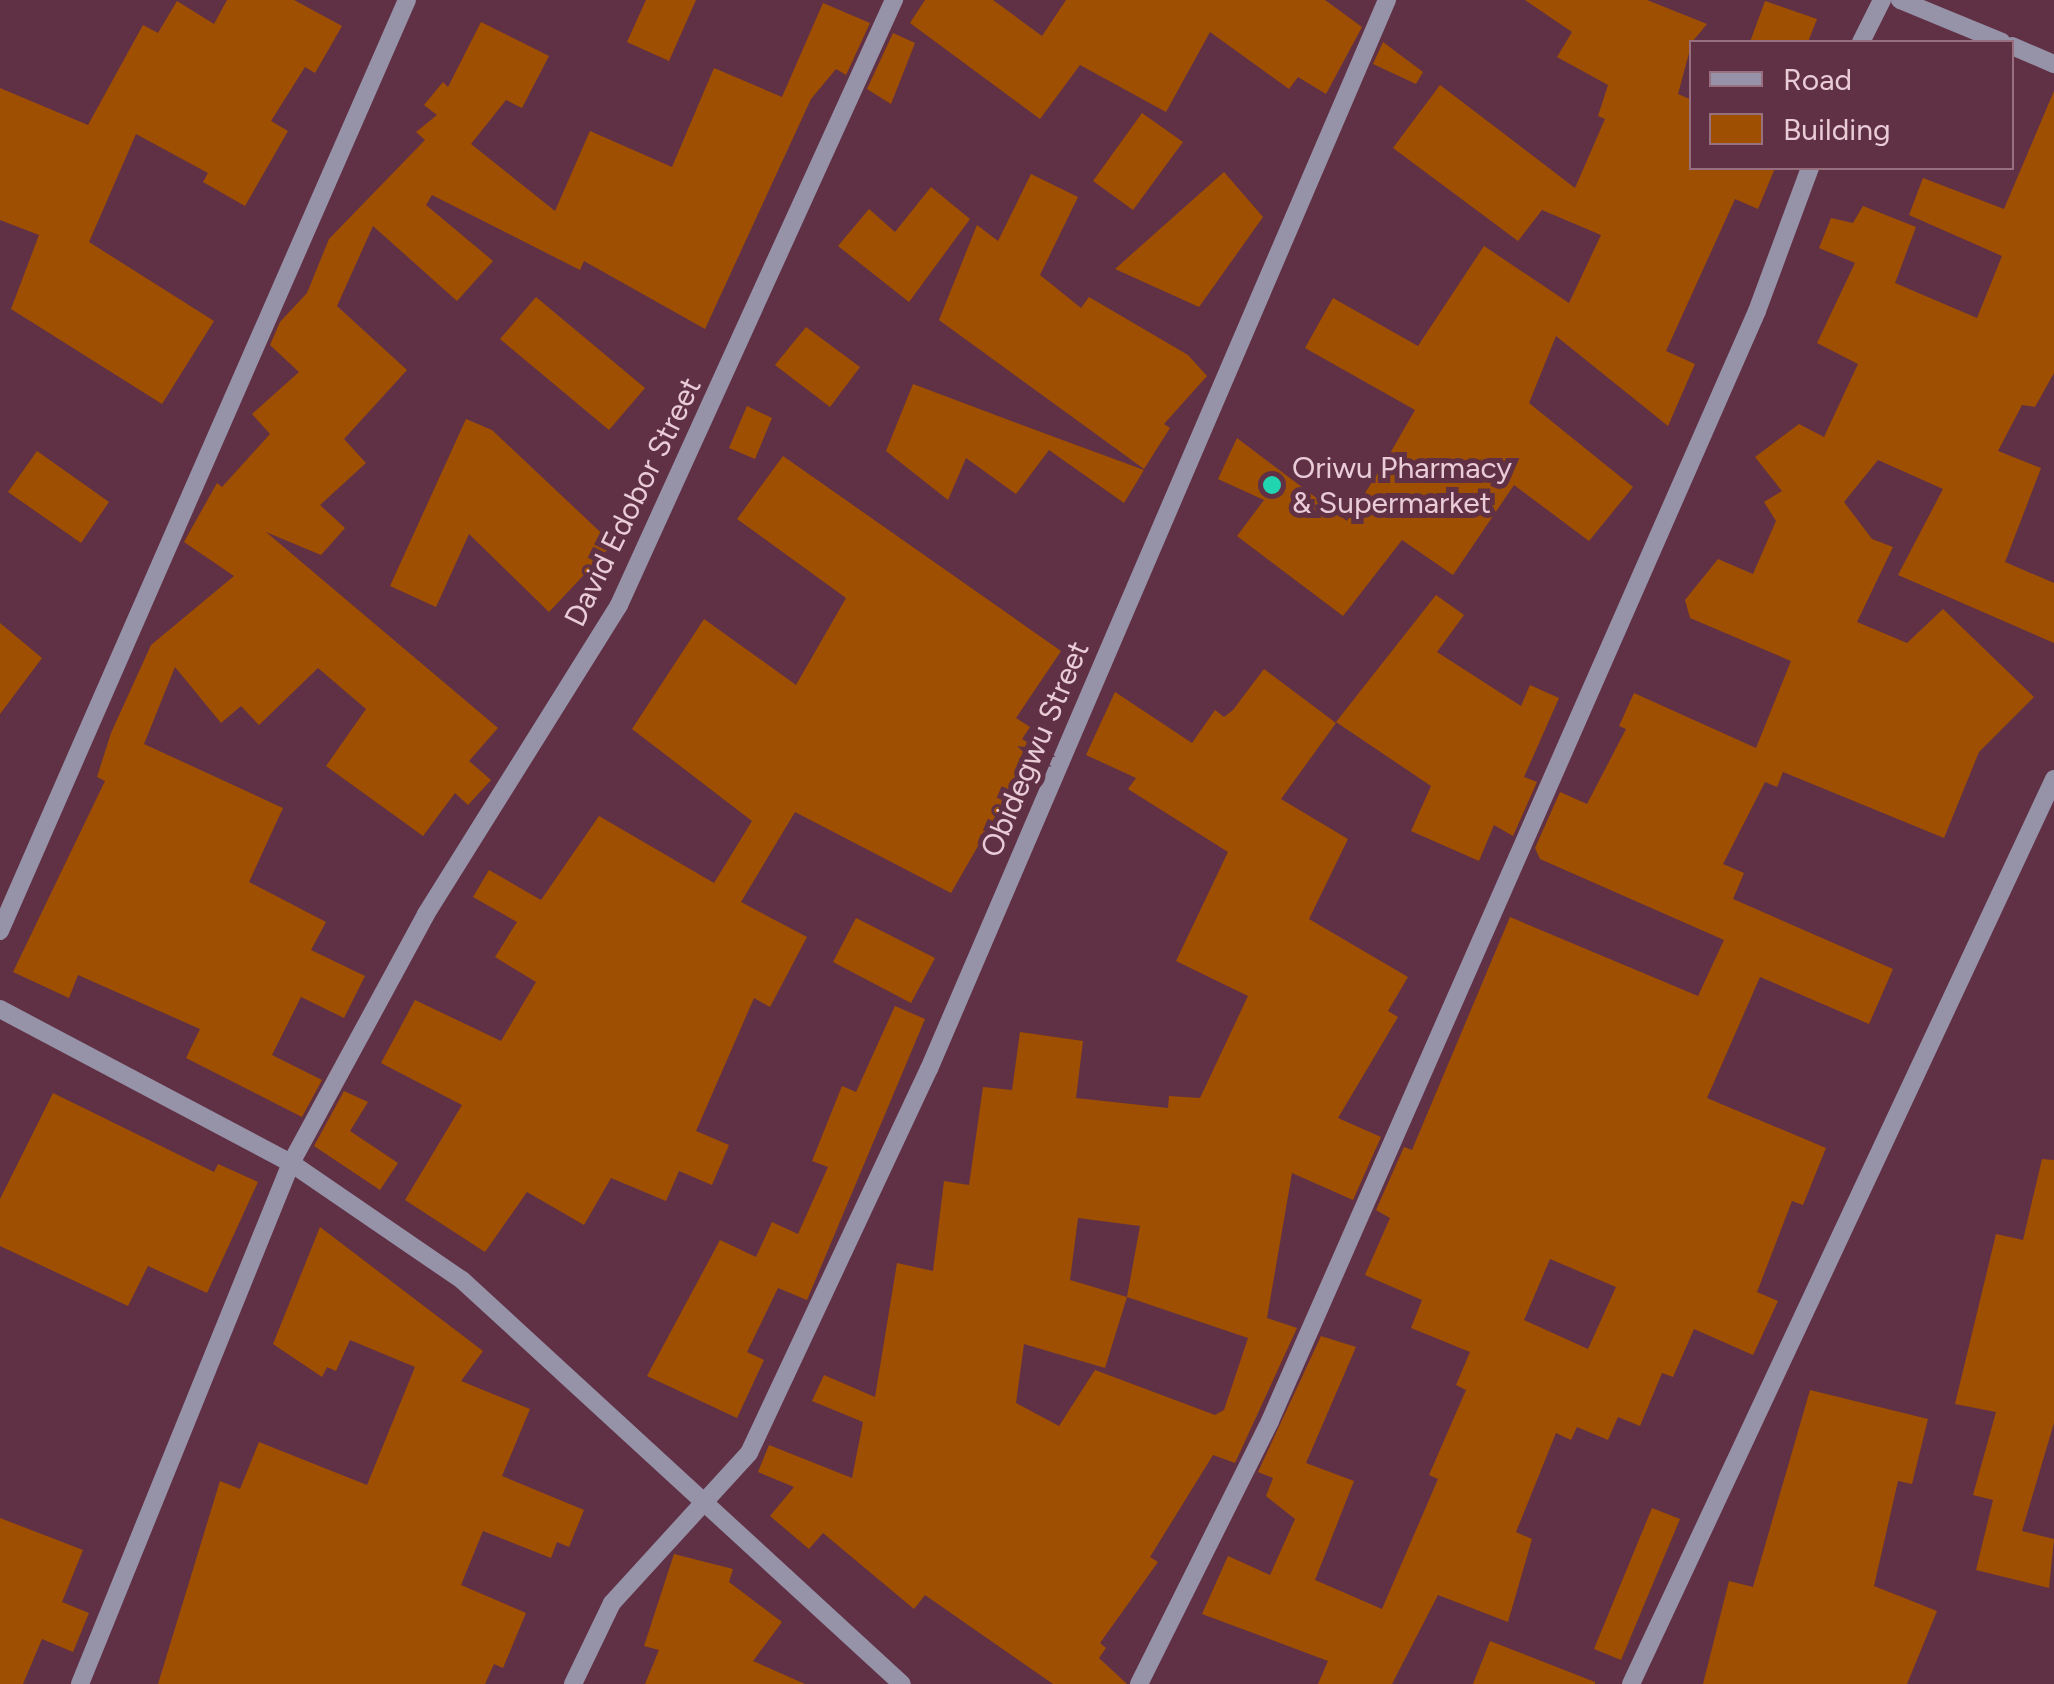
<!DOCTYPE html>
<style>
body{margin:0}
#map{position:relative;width:2054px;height:1684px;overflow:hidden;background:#603145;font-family:Figtree,sans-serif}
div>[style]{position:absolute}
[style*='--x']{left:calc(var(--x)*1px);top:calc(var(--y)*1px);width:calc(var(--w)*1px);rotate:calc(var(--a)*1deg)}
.building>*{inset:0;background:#9f4f01}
.minor>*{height:18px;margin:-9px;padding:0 9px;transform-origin:9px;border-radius:9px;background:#9692a8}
.dots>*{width:28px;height:28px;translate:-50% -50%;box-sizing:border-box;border:5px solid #603145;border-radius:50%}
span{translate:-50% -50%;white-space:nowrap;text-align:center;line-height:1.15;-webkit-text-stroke:10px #603145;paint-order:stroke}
.poi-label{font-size:30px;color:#eaccd7}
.left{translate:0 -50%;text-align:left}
.street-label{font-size:30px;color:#eaccd7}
.legend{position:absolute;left:1689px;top:40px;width:325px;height:130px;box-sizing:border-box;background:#603145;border:2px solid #976f7f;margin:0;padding:12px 18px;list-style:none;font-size:30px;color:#eaccd7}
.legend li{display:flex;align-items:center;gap:20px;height:50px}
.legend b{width:50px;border:2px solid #976f7f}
</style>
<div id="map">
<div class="building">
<i style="clip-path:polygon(227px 0,294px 0,342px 26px,315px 73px,305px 67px,271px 121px,288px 131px,245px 206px,203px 182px,208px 173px,136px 134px,89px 242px,214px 321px,162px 404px,11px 309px,39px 235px,0 220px,0 88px,88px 125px,143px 25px,158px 33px,177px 1px,214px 24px)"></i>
<i style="clip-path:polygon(646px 0,696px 0,669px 61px,627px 42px)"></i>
<i style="clip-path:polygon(925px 0,993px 0,1042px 36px,1066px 0,1325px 0,1362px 27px,1326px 94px,1298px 77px,1289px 89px,1210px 32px,1166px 112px,1080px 65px,1040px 119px,910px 23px)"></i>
<i style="clip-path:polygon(1525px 0,1647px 0,1707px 24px,1692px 42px,1678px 94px,1692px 100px,1692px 168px,1775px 168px,1758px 209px,1735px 199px,1666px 351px,1695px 364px,1668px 426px,1556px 336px,1529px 403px,1633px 487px,1589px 541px,1514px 485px,1453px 575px,1402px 540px,1343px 616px,1237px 536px,1264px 500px,1218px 479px,1237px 438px,1347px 521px,1385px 462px,1415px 410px,1305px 348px,1333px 298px,1418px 346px,1484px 246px,1569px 303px,1601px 235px,1542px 210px,1518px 241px,1393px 148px,1440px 85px,1575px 188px,1605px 119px,1598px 116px,1608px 85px,1557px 57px,1572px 32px)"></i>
<i style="clip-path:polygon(1765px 1px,1817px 19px,1808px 42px,1750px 42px)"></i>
<i style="clip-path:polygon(823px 3px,870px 23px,846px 75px,836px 69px,811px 99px,705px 329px,584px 261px,580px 270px,432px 195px,426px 205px,493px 261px,457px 301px,373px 226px,337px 306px,407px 370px,344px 439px,366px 463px,320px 505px,345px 528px,321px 555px,266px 532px,498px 728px,469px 761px,491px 780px,468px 805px,455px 793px,423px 836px,326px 766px,366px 709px,318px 668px,259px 725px,241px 706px,221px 723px,175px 667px,144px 744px,283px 808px,249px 882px,326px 922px,311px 950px,365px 976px,344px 1018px,301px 997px,272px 1055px,322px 1080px,302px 1117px,186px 1058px,200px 1029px,78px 975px,69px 998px,13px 972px,105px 781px,97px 777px,111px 733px,151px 645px,234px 576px,184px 542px,217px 483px,222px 487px,270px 434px,252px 414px,299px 372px,270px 345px,280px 322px,307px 293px,329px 239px,425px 140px,416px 132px,437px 115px,424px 105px,443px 82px,448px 87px,481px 22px,549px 56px,522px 108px,506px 100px,471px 144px,555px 211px,590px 131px,672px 167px,714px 68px,782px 97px)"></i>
<i style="clip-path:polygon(893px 33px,915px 43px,891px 104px,867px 89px)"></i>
<i style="clip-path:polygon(1383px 42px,1423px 72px,1416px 84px,1373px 64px)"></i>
<i style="clip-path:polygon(evenodd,2054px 91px,2054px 373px,2035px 407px,2022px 405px,1998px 451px,2041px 468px,2005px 562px,2054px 583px,2054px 643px,1898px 575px,1943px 489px,1878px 460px,1844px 502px,1872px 539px,1893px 547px,1857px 622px,1907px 643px,1943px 609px,2034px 697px,1979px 752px,1944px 838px,1783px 772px,1777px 787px,1765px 782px,1723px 864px,1744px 873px,1733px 899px,1893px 969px,1869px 1024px,1760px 977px,1707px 1098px,1826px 1148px,1803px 1205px,1792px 1201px,1757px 1292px,1778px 1301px,1753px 1355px,1694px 1329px,1673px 1377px,1662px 1373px,1640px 1426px,1618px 1417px,1608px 1440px,1577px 1427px,1571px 1440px,1556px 1433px,1516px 1532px,1532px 1539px,1508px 1622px,1438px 1595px,1392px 1684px,1318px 1684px,1328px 1661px,1202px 1614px,1228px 1556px,1270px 1575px,1295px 1519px,1266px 1496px,1273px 1478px,1258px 1472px,1321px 1336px,1356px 1347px,1306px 1463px,1354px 1481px,1315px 1580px,1382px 1609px,1438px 1479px,1429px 1475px,1466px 1390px,1456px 1385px,1470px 1352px,1411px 1328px,1422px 1300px,1365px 1275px,1390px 1218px,1376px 1210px,1404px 1147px,1412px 1150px,1510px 917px,1698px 996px,1724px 940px,1540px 859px,1535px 848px,1560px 792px,1587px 804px,1626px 729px,1619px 726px,1634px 693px,1756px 748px,1791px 661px,1690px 618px,1685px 600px,1718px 559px,1753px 574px,1776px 521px,1764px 502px,1782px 491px,1755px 457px,1799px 424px,1824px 437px,1858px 364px,1817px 343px,1855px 263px,1819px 248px,1831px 218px,1853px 223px,1863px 206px,1916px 227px,1895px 283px,1977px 318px,2002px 256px,1909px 215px,1923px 178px,2004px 209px,2054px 91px,1550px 1259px,1616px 1287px,1588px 1349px,1524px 1320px,1550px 1259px)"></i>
<i style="clip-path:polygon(1142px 113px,1183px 142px,1133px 210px,1093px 181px)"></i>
<i style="clip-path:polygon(1224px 172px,1263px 217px,1199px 307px,1115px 269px)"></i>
<i style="clip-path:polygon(1031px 174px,1078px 197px,1040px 275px,1081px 308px,1089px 297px,1188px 355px,1207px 376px,1164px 424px,1170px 428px,1144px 469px,939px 320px,977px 225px,998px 241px)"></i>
<i style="clip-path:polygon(931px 187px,970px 219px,909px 302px,838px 246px,869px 209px,895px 232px)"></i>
<i style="clip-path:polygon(536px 297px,645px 388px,609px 430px,500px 339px)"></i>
<i style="clip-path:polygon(806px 327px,860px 367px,830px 407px,775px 365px)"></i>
<i style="clip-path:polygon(913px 384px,1057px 438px,1144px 470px,1124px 503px,1049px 450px,1016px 494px,966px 458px,948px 500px,886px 451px)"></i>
<i style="clip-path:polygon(747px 406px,772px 418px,755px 459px,729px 448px)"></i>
<i style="clip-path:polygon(466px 419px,492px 430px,613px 544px,549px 612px,469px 534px,436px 607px,390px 586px)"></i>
<i style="clip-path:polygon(37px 451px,109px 502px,81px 543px,8px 492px)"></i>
<i style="clip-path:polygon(783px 456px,1061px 651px,1016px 718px,1030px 727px,1022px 739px,1035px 747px,951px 893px,795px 812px,741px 902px,807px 937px,770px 1007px,754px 998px,696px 1131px,729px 1145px,712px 1185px,679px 1171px,666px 1201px,611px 1178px,584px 1225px,527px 1192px,485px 1252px,405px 1200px,462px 1105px,381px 1063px,415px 1000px,501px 1041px,536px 982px,495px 957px,517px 922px,473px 897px,489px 870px,541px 900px,599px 816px,714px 883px,752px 821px,632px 729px,704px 619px,796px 685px,846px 598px,737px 519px)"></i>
<i style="clip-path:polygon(1436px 595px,1464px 615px,1437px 652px,1521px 706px,1530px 685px,1559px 698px,1524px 777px,1537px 782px,1513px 836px,1494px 825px,1479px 861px,1411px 831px,1431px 786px,1336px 722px)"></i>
<i style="clip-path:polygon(0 623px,42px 658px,0 714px)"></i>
<i style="clip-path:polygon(evenodd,1264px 669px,1336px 723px,1281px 799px,1348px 839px,1309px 919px,1408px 977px,1388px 1011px,1398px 1017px,1338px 1118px,1381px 1137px,1353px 1200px,1292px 1173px,1267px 1318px,1297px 1328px,1235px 1463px,1213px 1455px,1150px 1557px,1158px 1562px,1100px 1643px,1106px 1648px,1099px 1658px,1127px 1684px,1053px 1684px,925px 1595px,914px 1609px,823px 1533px,809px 1549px,770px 1516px,794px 1487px,758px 1472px,769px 1445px,852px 1478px,863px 1422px,812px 1401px,824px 1375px,875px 1397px,897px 1263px,933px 1271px,944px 1181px,969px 1185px,983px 1087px,1012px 1090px,1020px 1032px,1083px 1041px,1076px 1098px,1168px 1108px,1169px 1096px,1200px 1098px,1248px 996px,1176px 961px,1228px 852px,1128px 789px,1136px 778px,1086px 755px,1115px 692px,1192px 743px,1215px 710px,1224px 717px,1233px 710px,1264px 669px,1078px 1218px,1140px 1226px,1127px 1297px,1248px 1338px,1224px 1410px,1215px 1415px,1095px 1370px,1059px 1426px,1016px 1403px,1024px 1344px,1105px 1368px,1127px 1297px,1070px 1280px,1078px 1218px)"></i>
<i style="clip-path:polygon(856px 918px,935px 958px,911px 1003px,833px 962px)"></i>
<i style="clip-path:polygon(895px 1006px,925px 1019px,807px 1300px,778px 1288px,747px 1352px,764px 1360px,737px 1418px,647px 1376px,720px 1240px,756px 1257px,772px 1222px,798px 1234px,828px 1167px,812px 1161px,842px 1086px,856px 1092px)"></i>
<i style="clip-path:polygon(344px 1091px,368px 1102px,350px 1131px,398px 1163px,380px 1190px,314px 1146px)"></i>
<i style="clip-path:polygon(53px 1093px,214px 1172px,218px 1164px,258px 1182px,207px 1293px,148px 1266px,128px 1306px,0 1246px,0 1199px)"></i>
<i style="clip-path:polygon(2042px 1159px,2054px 1160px,2054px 1423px,2022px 1531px,2054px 1539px,2049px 1588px,1976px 1570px,1993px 1500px,1973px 1495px,1996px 1412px,1955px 1404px,1996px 1234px,2023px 1240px)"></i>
<i style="clip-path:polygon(320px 1227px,483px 1351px,461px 1381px,530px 1409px,502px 1476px,584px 1510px,569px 1547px,557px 1542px,551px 1558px,483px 1531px,461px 1585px,526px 1613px,503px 1668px,494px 1664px,485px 1684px,158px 1684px,220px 1481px,240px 1489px,259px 1442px,367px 1485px,415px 1367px,350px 1340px,336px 1371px,327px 1367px,322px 1377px,273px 1344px)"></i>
<i style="clip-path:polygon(1810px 1390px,1928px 1419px,1912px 1484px,1898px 1481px,1874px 1586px,1937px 1611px,1907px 1684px,1703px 1684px,1729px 1581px,1753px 1587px)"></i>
<i style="clip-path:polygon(1652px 1508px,1680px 1519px,1621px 1660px,1594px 1649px)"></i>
<i style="clip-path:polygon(0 1518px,83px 1550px,62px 1602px,89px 1613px,73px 1652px,42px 1639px,23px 1684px,0 1684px)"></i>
<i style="clip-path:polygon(674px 1554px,733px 1569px,729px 1582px,782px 1622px,753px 1661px,805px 1684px,645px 1684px,659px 1650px,644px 1646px)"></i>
<i style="clip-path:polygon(1490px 1641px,1595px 1682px,1595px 1684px,1473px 1684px)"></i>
</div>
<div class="minor">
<i style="--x:1900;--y:0;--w:110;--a:22.4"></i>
<i style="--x:1861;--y:42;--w:47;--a:-63.4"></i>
<i style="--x:2012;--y:46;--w:46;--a:23.2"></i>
<i style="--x:0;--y:931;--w:1016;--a:-66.39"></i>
<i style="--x:0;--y:1009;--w:329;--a:27.9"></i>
<i style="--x:291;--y:1163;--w:207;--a:34.4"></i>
<i style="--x:462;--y:1280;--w:597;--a:42.56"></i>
<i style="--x:80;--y:1684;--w:562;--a:-67.95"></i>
<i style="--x:291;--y:1163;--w:283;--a:-61.5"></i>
<i style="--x:426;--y:914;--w:364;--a:-58"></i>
<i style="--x:619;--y:605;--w:665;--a:-65.56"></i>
<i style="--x:573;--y:1684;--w:90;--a:-64.3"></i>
<i style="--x:612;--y:1603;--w:203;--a:-47.6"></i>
<i style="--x:749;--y:1453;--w:424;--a:-64.9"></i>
<i style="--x:929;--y:1069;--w:1163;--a:-66.81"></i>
<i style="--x:1139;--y:1684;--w:294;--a:-63.5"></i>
<i style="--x:1270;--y:1421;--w:1212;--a:-66.31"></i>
<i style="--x:1757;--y:311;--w:153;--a:-69.7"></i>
<i style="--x:1631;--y:1684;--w:999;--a:-64.95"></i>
</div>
<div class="dots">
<i style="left:1272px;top:485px;background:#20d5b0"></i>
</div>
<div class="poi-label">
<span class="left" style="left:1292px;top:485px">Oriwu Pharmacy<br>&amp; Supermarket</span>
</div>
<div class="street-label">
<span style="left:633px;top:502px;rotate:-64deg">David Edobor Street</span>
<span style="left:1035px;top:749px;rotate:-67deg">Obidegwu Street</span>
</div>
<ul class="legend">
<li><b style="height:12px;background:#9692a8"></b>Road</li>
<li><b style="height:28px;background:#9f4f01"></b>Building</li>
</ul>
</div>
